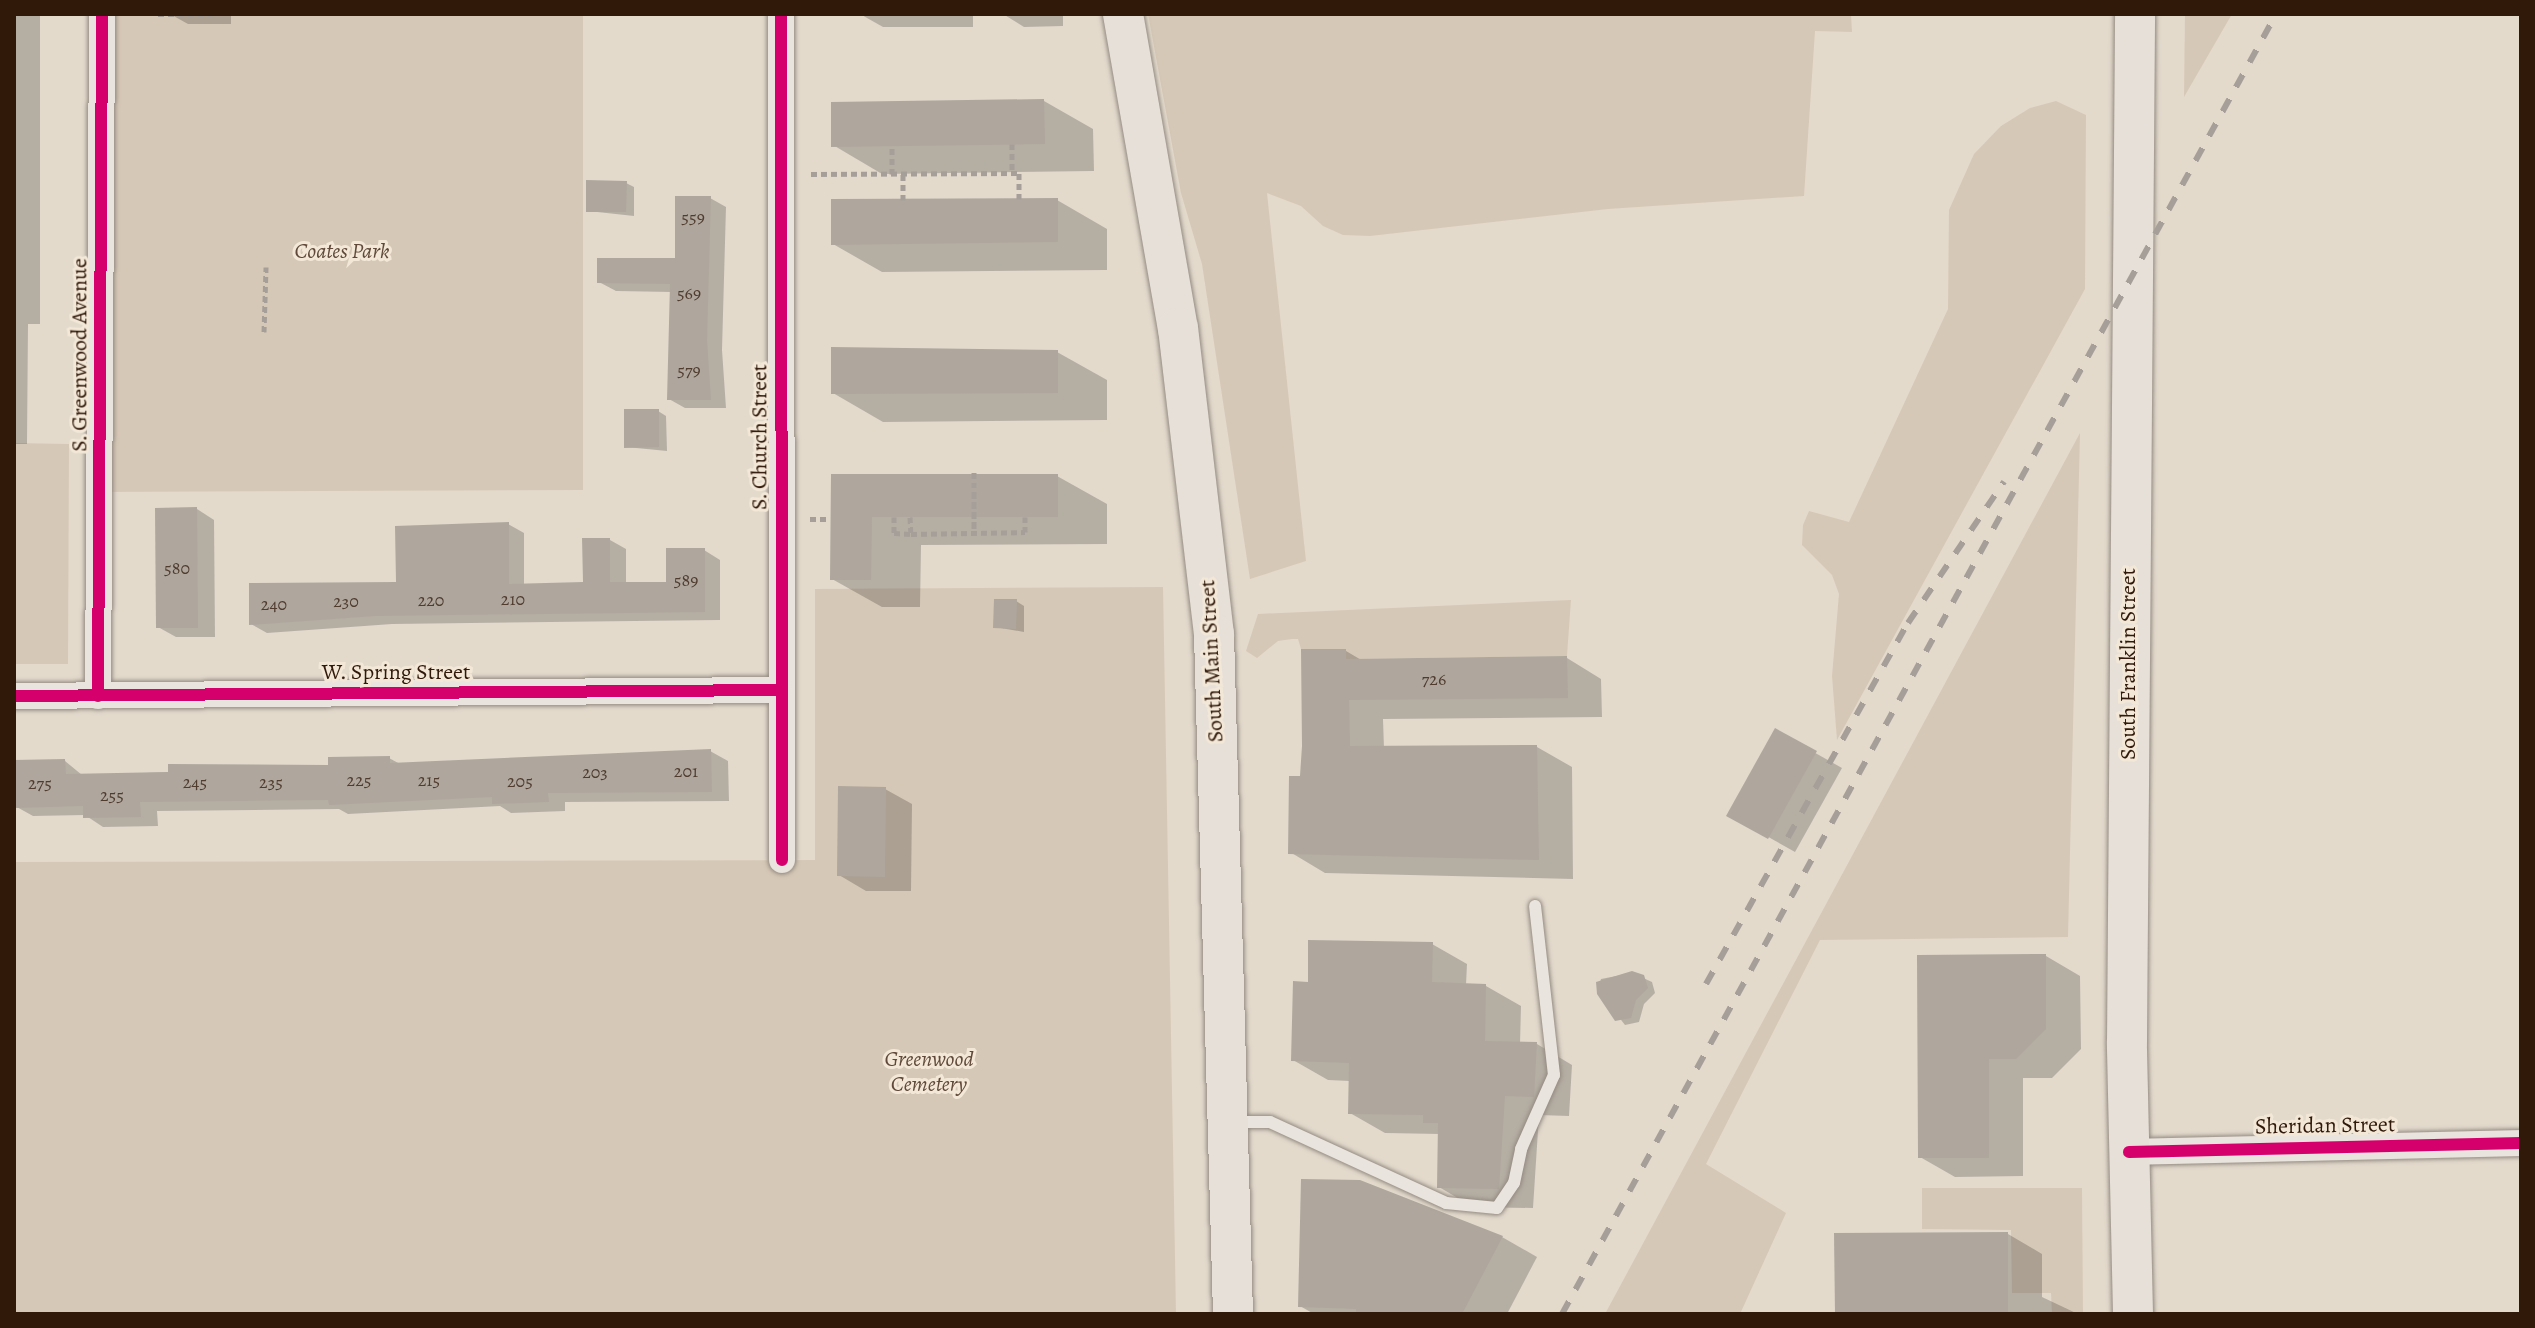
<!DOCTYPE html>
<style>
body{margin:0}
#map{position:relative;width:2535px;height:1328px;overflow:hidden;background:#e3dacc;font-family:Alegreya,serif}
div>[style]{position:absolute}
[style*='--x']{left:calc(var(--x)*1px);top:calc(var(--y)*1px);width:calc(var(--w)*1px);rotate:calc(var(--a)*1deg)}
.green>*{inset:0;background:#d6c8b6}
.shadow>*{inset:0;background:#0003}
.building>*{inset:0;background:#afa79d}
.path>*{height:5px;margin-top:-2.5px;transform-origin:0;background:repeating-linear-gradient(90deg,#a69f99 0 6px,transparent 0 10px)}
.roads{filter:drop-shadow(0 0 2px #948b82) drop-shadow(0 0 2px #948b82)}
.service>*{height:12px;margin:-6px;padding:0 6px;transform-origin:6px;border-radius:6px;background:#e9e4de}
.minor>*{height:26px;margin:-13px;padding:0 13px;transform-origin:13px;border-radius:13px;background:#e9e4de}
.primary>*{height:40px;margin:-20px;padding:0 20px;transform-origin:20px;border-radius:20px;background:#e6e0d8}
.rail>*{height:6px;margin-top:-3px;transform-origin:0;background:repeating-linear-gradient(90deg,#a69f99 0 14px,transparent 0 28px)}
.cycleway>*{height:12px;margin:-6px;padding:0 6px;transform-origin:6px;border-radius:6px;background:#d6006c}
span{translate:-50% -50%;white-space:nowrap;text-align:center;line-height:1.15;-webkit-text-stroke:6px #f3e8d8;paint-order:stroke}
.number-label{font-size:18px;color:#503c2f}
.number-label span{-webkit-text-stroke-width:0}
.park-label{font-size:22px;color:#604938;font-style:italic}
.street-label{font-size:22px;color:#31190a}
.frame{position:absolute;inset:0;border:16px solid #31190a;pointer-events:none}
</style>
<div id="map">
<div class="green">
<i style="clip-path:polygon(102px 14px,583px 14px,583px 490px,99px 492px)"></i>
<i style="clip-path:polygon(1148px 14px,1851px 14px,1852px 32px,1815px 31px,1804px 196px,1608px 209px,1370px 236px,1343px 235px,1323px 226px,1301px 206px,1267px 193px,1306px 561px,1250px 579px,1202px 264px,1181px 193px)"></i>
<i style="clip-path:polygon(2185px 14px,2232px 14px,2184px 97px)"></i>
<i style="clip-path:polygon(2056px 101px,2086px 115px,2085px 289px,1837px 740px,1832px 676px,1839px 594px,1832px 575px,1802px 545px,1803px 525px,1809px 511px,1849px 522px,1948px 309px,1949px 210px,1974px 154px,2001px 126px,2030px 108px)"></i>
<i style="clip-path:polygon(2080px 433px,2068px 937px,1820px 940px,1706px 1164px,1786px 1213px,1740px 1314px,1605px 1314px)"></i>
<i style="clip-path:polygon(14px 443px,69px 444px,68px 664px,14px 664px)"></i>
<i style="clip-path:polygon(1163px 587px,1176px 1314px,14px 1314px,14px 862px,815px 860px,815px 589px)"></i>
<i style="clip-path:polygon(1571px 600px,1567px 656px,1346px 659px,1346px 649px,1301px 649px,1298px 639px,1292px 639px,1278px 641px,1257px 658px,1246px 651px,1258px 614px)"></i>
<i style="clip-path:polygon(1922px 1188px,2082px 1188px,2083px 1314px,2052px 1314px,2051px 1293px,2012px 1293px,2011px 1230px,1922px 1229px)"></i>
</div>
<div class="shadow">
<i style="clip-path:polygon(14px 14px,40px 14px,40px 324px,28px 324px,27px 444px,14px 444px)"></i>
<i style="clip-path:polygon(170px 14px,231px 14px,231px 24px,188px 24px)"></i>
<i style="clip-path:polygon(860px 14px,973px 14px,973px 27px,883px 27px)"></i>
<i style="clip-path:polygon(1003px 14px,1063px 14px,1063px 26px,1024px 27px)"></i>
<i style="clip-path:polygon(1044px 101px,1093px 129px,1094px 171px,882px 174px,833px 145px)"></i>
<i style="clip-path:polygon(626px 183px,634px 187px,634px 216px,588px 211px)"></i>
<i style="clip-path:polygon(710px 198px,726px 207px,722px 350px,726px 408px,685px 408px,669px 399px,672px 292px,616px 291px,599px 282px,677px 260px)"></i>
<i style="clip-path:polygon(1057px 200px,1107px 229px,1107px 270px,882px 272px,833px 244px)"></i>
<i style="clip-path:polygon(1057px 352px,1107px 380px,1107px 420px,883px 422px,833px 393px)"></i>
<i style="clip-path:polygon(658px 411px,666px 416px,667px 451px,626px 447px)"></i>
<i style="clip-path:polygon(833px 476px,1057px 476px,1107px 504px,1107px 544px,921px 545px,920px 607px,882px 607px,832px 579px)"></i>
<i style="clip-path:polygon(197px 509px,214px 520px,215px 637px,176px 637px,158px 627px)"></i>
<i style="clip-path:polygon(508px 524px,524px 533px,524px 585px,585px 584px,610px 540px,626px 549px,626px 584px,668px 584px,704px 550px,720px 560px,720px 620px,392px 624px,267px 633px,251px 624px,398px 584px)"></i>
<i style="clip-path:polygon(1016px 601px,1024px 606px,1024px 632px,995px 627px)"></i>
<i style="clip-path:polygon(1346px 651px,1363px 661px,1567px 658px,1601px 679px,1602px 717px,1383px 719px,1384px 748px,1537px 747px,1572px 767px,1573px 879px,1325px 873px,1290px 852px,1301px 778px)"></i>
<i style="clip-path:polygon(1776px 731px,1842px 768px,1795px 852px,1729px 815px)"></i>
<i style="clip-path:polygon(710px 751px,728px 761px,729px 801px,565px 802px,565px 811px,511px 813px,500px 806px,348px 814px,339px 809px,157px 811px,158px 826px,103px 827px,85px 815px,33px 816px,15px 806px,65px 761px,82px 775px,330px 767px,389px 758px,400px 764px)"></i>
<i style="clip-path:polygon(885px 789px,912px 804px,911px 891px,866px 891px,839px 875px)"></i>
<i style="clip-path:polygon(1432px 944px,1467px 964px,1466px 985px,1486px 986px,1521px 1006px,1520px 1044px,1537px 1044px,1572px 1065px,1569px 1116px,1539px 1115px,1533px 1208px,1473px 1207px,1439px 1187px,1440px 1134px,1385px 1133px,1350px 1113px,1350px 1081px,1328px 1080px,1293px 1060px,1310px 984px)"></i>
<i style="clip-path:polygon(2046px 956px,2080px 976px,2081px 1049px,2052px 1078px,2023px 1078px,2023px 1176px,1955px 1177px,1920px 1157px)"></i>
<i style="clip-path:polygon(1632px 973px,1652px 982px,1655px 993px,1644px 1004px,1639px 1022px,1625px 1025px,1598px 990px,1601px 979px)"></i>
<i style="clip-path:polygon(1360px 1182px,1502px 1237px,1537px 1257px,1507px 1314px,1314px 1314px,1300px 1306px)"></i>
<i style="clip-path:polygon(2008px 1234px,2042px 1254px,2042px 1297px,2078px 1314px,1837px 1314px)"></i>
</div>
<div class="building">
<i style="clip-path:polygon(1044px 99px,1045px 144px,831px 147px,831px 102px)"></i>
<i style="clip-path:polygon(586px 180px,627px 181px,626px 212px,586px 212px)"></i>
<i style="clip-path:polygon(675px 196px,711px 196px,707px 340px,711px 400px,667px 400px,670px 284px,597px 283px,597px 258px,675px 258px)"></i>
<i style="clip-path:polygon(1058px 198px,1058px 242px,831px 245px,831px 199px)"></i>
<i style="clip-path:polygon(831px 347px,1058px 350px,1058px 393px,831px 394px)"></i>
<i style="clip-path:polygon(624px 409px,659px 409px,659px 447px,624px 448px)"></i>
<i style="clip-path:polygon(831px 474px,1058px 474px,1058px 517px,872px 517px,871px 580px,830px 580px)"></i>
<i style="clip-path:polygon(197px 507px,198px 628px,156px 628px,155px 508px)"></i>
<i style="clip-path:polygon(509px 522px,509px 584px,583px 582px,582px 538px,610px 538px,610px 582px,666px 582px,666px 548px,705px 548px,705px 612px,375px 616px,249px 625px,249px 583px,396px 582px,395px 526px)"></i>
<i style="clip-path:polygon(994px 599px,1017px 599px,1016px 629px,993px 628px)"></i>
<i style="clip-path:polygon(1301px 649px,1346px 649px,1346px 659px,1567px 656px,1568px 698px,1349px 700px,1350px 746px,1537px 745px,1539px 860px,1288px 854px,1289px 776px,1300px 776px,1302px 746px)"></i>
<i style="clip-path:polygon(1775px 728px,1817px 751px,1768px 839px,1726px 816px)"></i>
<i style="clip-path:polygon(711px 749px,712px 792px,548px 793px,549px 802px,492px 804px,492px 797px,329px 805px,328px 800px,140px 802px,141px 817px,83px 818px,83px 806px,14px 808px,14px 760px,65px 759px,66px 774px,168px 772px,168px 764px,328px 765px,328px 757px,390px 756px,390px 763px)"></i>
<i style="clip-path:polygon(838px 786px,886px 787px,885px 877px,837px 876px)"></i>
<i style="clip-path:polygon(1308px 940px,1433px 942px,1432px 982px,1486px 984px,1485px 1041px,1537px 1042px,1534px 1097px,1505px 1096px,1499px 1189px,1437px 1188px,1438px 1123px,1423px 1123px,1423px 1115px,1348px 1114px,1349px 1063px,1291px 1061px,1293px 981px,1308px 982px)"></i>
<i style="clip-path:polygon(2046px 954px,2046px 1029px,2016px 1059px,1989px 1059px,1989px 1158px,1918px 1158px,1917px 955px)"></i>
<i style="clip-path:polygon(1632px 971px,1644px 975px,1648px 988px,1636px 1000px,1631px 1018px,1615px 1021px,1597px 994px,1596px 982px)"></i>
<i style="clip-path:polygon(1301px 1179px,1360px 1180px,1503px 1236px,1462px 1314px,1356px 1314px,1356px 1309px,1298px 1307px)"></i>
<i style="clip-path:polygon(2008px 1232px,2008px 1314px,1835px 1314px,1834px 1233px)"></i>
</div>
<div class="path">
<i style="--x:158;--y:14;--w:53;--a:0"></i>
<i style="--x:1012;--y:144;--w:29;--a:90"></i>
<i style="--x:811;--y:174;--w:208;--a:-0.3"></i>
<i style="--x:1019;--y:173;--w:26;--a:90"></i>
<i style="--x:892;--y:174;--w:28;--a:-90"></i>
<i style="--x:903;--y:200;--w:26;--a:-90"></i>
<i style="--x:264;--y:332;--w:65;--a:-88.2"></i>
<i style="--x:974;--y:472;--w:61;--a:90"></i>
<i style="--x:894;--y:517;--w:16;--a:90"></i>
<i style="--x:894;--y:533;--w:17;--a:3"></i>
<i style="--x:911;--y:534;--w:114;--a:-1"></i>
<i style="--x:1025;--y:532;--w:15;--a:-90"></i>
<i style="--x:910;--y:517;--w:17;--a:87"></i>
<i style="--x:810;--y:519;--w:20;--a:0"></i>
</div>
<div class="roads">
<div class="service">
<i style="--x:1232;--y:1122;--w:38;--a:0"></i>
<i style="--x:1270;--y:1122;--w:194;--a:24.7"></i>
<i style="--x:1446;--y:1203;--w:51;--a:5.6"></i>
<i style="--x:1497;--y:1208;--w:30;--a:-56"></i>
<i style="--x:1514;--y:1183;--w:35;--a:-78"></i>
<i style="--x:1521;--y:1149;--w:81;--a:-66"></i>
<i style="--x:1554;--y:1075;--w:170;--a:-96.4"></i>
</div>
<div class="minor">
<i style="--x:781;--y:14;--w:846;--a:89.93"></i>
<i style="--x:14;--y:696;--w:765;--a:-0.45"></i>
<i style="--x:98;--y:696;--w:682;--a:-89.66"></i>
<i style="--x:2129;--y:1152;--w:392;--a:-1.3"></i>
</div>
<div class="primary">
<i style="--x:1123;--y:14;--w:319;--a:80.1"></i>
<i style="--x:1178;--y:328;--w:308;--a:83.3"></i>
<i style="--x:1214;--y:634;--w:680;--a:88.4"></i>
<i style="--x:2133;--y:1314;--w:272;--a:-91.3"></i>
<i style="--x:2127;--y:1042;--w:1028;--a:-89.55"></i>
</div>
</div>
<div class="rail">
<i style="--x:1706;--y:984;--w:414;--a:-60.8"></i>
<i style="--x:1908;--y:623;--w:171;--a:-55.8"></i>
<i style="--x:1562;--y:1314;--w:1483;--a:-61.22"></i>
</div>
<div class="cycleway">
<i style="--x:781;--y:14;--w:846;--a:89.93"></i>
<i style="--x:14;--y:696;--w:765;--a:-0.45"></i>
<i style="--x:98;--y:696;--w:682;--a:-89.66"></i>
<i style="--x:2129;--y:1152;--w:392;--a:-1.3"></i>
</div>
<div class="number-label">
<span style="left:693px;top:217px">559</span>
<span style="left:689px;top:293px">569</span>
<span style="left:689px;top:370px">579</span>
<span style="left:177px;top:568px">580</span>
<span style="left:686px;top:580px">589</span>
<span style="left:513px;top:599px">210</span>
<span style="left:431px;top:600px">220</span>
<span style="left:346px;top:601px">230</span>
<span style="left:274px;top:604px">240</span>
<span style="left:1434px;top:679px">726</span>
<span style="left:686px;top:771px">201</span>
<span style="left:595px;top:772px">203</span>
<span style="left:359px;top:780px">225</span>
<span style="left:429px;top:780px">215</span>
<span style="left:520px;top:781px">205</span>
<span style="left:195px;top:782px">245</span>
<span style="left:271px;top:782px">235</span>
<span style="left:40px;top:783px">275</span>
<span style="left:112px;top:795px">255</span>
</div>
<div class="park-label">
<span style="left:342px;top:252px">Coates Park</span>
<span style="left:929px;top:1072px">Greenwood<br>Cemetery</span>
</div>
<div class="street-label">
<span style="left:80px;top:355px;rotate:-90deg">S. Greenwood Avenue</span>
<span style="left:760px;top:437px;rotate:-90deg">S. Church Street</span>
<span style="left:1212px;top:661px;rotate:-93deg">South Main Street</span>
<span style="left:2129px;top:664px;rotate:-90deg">South Franklin Street</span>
<span style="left:396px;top:673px">W. Spring Street</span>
<span style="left:2325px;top:1126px;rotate:-1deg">Sheridan Street</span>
</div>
<div class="frame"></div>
</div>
